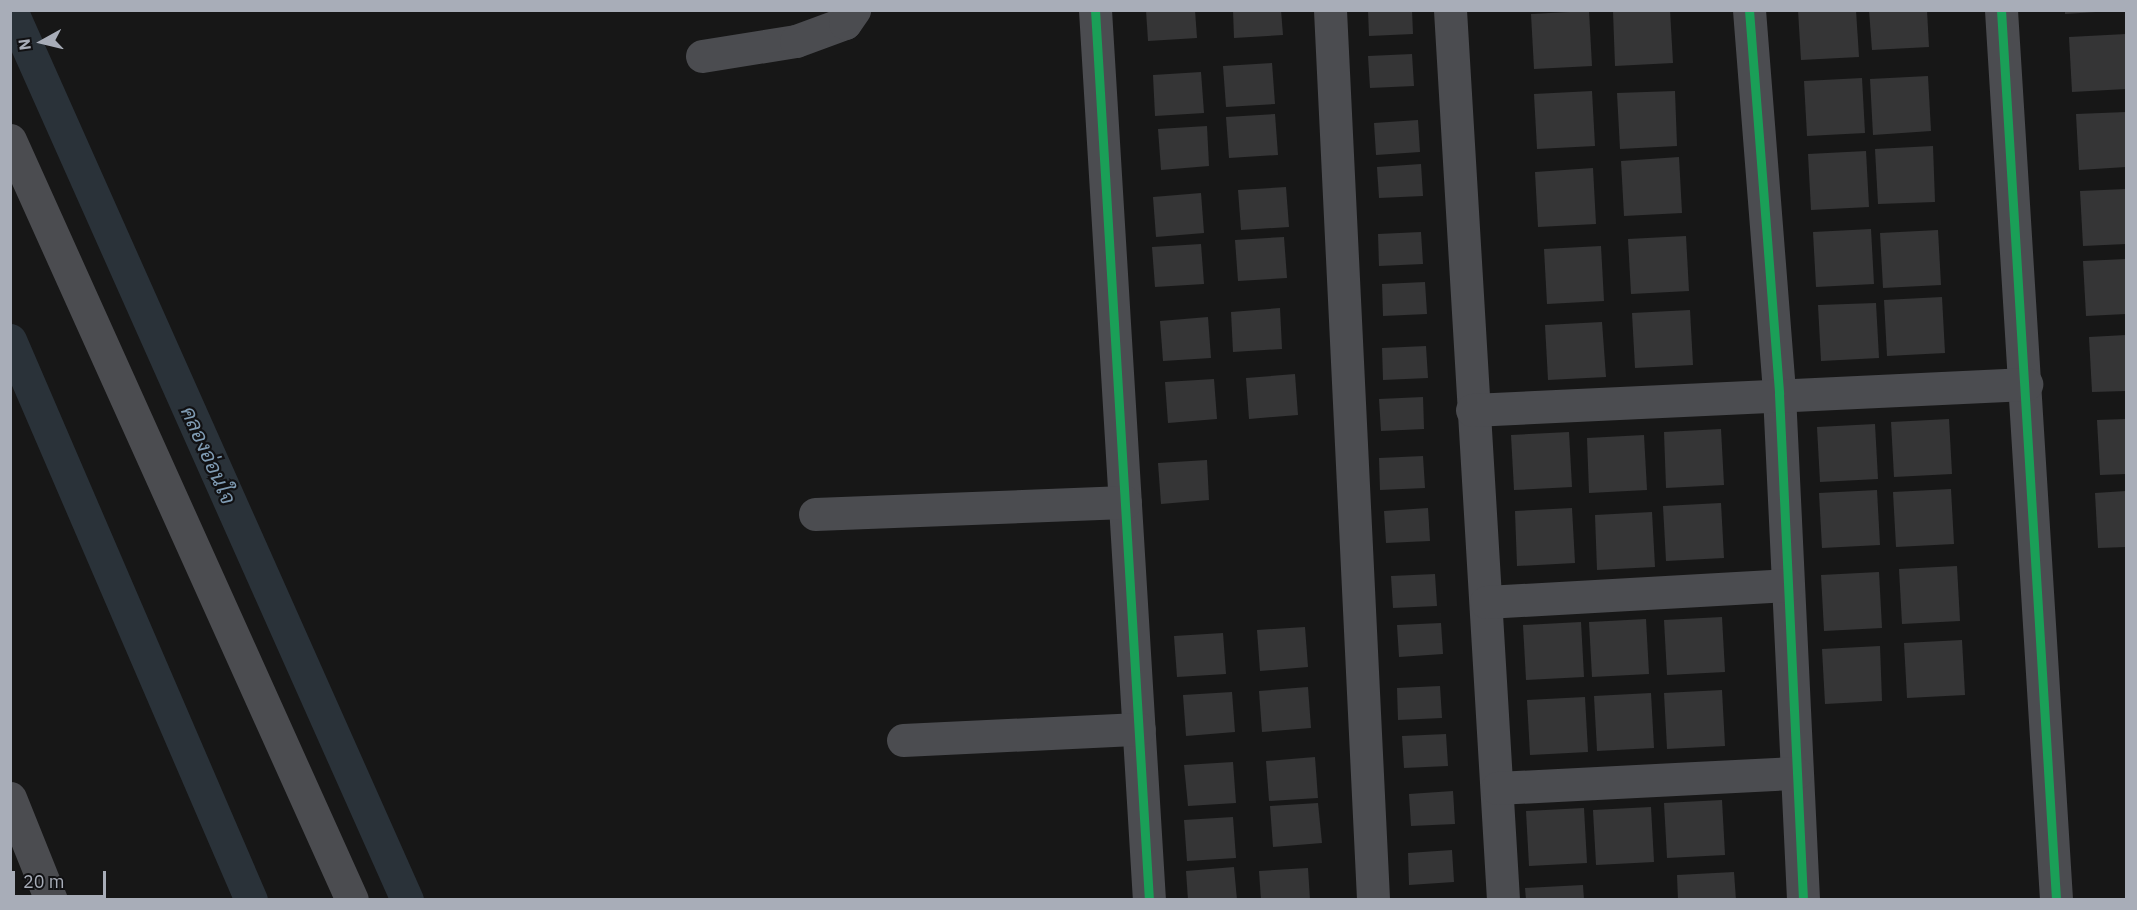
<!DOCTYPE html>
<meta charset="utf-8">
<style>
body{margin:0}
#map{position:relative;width:2137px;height:910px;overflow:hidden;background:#171717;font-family:"IBM Plex Sans",Sarabun,sans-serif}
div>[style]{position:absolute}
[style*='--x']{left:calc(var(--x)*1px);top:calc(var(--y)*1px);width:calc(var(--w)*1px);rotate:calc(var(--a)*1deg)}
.canal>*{height:33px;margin:-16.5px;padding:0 16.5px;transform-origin:16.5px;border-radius:16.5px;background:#2a3239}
.building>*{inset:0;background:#353536}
.minor>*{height:33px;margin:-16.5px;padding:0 16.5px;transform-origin:16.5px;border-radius:16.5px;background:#4b4c50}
.cycleway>*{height:9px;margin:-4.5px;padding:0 4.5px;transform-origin:4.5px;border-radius:4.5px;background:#1a9f57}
span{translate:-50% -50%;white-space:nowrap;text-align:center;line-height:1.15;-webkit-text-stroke:4.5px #111113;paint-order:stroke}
.water-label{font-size:21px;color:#7f9bb3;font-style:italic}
.frame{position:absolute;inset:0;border:12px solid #a8adb8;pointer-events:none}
.north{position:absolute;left:12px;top:12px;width:60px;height:60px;-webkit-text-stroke:4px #111113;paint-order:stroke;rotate:262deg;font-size:16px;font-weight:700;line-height:24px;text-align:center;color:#a8adb8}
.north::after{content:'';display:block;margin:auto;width:21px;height:27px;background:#a8adb8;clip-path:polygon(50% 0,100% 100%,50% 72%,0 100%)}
.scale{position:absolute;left:12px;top:871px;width:94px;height:27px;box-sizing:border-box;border:3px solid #a8adb8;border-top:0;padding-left:8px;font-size:18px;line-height:21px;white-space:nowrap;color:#a8adb8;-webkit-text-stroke:4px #111113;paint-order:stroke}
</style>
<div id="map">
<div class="canal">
<i style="--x:11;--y:10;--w:974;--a:66.01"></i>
<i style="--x:10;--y:340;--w:610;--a:66.72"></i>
</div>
<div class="building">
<i style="clip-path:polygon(1146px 10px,1195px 10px,1197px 38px,1148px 41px)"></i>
<i style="clip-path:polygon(1233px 10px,1281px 10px,1283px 35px,1234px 38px)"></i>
<i style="clip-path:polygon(1368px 10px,1412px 10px,1413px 34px,1369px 36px)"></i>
<i style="clip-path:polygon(1670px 10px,1673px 63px,1615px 66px,1613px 11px)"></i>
<i style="clip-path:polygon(1798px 10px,1856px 10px,1859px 57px,1801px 60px)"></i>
<i style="clip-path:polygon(1869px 10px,1927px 10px,1929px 47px,1872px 50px)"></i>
<i style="clip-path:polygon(2065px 10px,2095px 10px,2096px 12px,2065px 14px)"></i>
<i style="clip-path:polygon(1589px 11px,1592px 66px,1534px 69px,1531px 14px)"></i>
<i style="clip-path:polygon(2126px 34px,2126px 89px,2072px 92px,2069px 37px)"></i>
<i style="clip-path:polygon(1412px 54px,1414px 86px,1370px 88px,1368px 56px)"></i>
<i style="clip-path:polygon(1272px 63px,1275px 104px,1226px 107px,1223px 66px)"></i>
<i style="clip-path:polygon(1201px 72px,1204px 113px,1155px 116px,1153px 75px)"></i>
<i style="clip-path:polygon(1928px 76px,1931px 131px,1873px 135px,1870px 79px)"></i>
<i style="clip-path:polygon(1862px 78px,1865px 133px,1807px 136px,1804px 81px)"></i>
<i style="clip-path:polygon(1592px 91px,1595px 146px,1537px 149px,1534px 94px)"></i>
<i style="clip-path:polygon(1675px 91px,1677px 146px,1620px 149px,1617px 93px)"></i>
<i style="clip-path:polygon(2126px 112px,2126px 167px,2079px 170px,2076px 114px)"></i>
<i style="clip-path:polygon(1275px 114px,1278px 155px,1229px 158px,1226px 117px)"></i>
<i style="clip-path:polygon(1418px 120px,1420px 152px,1376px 155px,1374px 123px)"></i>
<i style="clip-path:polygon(1207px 126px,1209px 166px,1161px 170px,1158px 129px)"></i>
<i style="clip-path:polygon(1933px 146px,1935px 202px,1878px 204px,1875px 149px)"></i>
<i style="clip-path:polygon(1866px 151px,1869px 207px,1811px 210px,1808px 154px)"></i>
<i style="clip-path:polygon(1679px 157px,1682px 213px,1624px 216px,1621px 161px)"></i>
<i style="clip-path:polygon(1421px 164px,1423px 196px,1379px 198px,1377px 167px)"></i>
<i style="clip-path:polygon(1593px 168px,1596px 224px,1538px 227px,1535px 172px)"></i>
<i style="clip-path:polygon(1286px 187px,1289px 227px,1241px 230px,1238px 190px)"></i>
<i style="clip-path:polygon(2126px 189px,2126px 244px,2083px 246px,2080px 191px)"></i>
<i style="clip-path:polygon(1201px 193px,1204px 233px,1156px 237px,1153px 197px)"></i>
<i style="clip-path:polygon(1871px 229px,1874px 284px,1816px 287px,1813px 232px)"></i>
<i style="clip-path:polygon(1938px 230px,1941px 285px,1883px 288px,1880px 233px)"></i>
<i style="clip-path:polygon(1421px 232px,1423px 264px,1379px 266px,1378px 234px)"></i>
<i style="clip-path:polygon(1686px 236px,1689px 291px,1631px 294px,1628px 239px)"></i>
<i style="clip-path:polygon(1284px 237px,1287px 278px,1238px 281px,1235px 240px)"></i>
<i style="clip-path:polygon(1201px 244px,1204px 284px,1155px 287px,1152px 247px)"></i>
<i style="clip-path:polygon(1601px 246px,1604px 301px,1547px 304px,1544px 249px)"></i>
<i style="clip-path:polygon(2126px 259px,2126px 314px,2086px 316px,2083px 261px)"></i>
<i style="clip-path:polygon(1425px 282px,1427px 314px,1383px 316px,1382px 284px)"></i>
<i style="clip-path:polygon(1942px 297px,1945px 353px,1887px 356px,1884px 300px)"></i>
<i style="clip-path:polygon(1876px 303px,1879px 358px,1821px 361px,1818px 305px)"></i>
<i style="clip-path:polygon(1280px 308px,1282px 349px,1233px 352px,1231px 312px)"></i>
<i style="clip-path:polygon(1690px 310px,1693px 365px,1635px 368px,1632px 313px)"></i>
<i style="clip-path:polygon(1208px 317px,1211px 358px,1163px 361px,1160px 321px)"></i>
<i style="clip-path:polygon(1602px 322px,1606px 377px,1548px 380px,1545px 325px)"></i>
<i style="clip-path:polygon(2126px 335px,2126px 391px,2092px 392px,2089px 337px)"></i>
<i style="clip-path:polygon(1426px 346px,1428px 378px,1383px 380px,1382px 348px)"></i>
<i style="clip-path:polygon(1295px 374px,1298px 415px,1249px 419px,1246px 378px)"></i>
<i style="clip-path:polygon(1214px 379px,1217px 419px,1168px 423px,1165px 382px)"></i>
<i style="clip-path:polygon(1423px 397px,1424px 429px,1381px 431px,1379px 399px)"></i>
<i style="clip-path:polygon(1949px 419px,1952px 474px,1894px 477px,1891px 422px)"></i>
<i style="clip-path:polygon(2126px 419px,2126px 474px,2100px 475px,2097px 420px)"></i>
<i style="clip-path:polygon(1875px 424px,1878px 479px,1820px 482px,1817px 427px)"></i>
<i style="clip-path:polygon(1721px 429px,1724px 485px,1666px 488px,1664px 432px)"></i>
<i style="clip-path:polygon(1569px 432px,1572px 487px,1514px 490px,1511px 435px)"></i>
<i style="clip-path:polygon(1644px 435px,1647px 490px,1589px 493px,1587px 438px)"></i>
<i style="clip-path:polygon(1423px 456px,1425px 488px,1380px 490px,1379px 458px)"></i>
<i style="clip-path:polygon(1207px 460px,1209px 500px,1161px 504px,1158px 463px)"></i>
<i style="clip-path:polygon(1951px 489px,1954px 544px,1896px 547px,1893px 492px)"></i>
<i style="clip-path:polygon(1877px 490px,1880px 545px,1822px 548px,1819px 493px)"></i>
<i style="clip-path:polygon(2126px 491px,2126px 547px,2098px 548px,2095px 493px)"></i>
<i style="clip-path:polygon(1721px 503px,1724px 558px,1666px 561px,1663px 506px)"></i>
<i style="clip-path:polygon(1428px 508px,1430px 541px,1386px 543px,1384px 511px)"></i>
<i style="clip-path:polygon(1572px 508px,1575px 563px,1517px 566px,1515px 511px)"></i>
<i style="clip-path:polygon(1652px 512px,1655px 567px,1597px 570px,1595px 515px)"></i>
<i style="clip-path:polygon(1957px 566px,1960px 621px,1902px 624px,1899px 569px)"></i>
<i style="clip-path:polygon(1879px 572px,1882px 628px,1824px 631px,1821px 575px)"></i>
<i style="clip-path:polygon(1435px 574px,1437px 606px,1393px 608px,1391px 576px)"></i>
<i style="clip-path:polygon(1722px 617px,1725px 672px,1667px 675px,1664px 620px)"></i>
<i style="clip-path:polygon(1646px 619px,1649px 674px,1592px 677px,1589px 622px)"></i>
<i style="clip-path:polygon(1581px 622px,1584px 677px,1526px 680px,1523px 625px)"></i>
<i style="clip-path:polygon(1441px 623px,1443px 654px,1399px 657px,1397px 625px)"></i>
<i style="clip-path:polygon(1305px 627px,1308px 667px,1260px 671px,1257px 630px)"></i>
<i style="clip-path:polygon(1223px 633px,1226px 674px,1177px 677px,1174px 636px)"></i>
<i style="clip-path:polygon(1962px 640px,1965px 695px,1907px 698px,1904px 643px)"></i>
<i style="clip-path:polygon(1880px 646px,1882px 701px,1825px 704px,1822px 649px)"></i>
<i style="clip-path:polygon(1440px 686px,1442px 718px,1398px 720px,1397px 688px)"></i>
<i style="clip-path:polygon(1308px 687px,1311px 728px,1262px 732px,1259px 691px)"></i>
<i style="clip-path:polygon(1722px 690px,1725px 746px,1667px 749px,1664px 693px)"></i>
<i style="clip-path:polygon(1232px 692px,1235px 732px,1186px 736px,1183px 695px)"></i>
<i style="clip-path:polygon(1651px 693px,1654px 748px,1597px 751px,1594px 696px)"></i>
<i style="clip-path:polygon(1585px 697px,1588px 752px,1530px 755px,1527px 700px)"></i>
<i style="clip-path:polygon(1446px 734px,1448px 766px,1404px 768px,1402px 736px)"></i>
<i style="clip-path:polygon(1315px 757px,1318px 798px,1269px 801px,1266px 761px)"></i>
<i style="clip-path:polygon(1233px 762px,1236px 803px,1188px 806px,1184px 765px)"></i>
<i style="clip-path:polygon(1453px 791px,1455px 824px,1411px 826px,1409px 794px)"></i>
<i style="clip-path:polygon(1722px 800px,1725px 855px,1667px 858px,1664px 803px)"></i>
<i style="clip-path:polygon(1318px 803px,1322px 843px,1273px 847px,1270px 806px)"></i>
<i style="clip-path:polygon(1651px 807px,1654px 862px,1596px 865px,1593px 810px)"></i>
<i style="clip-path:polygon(1584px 808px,1587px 863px,1529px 866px,1526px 811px)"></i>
<i style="clip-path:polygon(1233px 817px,1236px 858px,1187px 861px,1184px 820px)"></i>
<i style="clip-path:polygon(1452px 850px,1454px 882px,1409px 885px,1408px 853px)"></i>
<i style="clip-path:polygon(1234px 867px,1237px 900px,1188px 900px,1186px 871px)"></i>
<i style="clip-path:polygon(1308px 868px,1310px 900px,1261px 900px,1259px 871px)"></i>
<i style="clip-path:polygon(1734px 872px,1736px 900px,1678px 900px,1677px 875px)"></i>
<i style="clip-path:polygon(1583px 885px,1584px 900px,1526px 900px,1525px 888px)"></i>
</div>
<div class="minor">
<i style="--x:1095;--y:10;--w:892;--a:86.53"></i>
<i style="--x:1330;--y:10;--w:891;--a:87.23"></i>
<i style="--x:1450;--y:10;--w:892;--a:86.59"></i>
<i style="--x:1749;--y:10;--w:385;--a:85.5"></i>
<i style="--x:1779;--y:394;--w:507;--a:87.28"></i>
<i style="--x:2001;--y:10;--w:892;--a:86.46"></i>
<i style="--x:702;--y:56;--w:95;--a:-9.1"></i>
<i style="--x:796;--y:41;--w:52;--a:-20.2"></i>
<i style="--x:845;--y:23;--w:16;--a:-55"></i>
<i style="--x:10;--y:140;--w:833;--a:65.77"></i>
<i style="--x:1472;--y:410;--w:555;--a:-2.69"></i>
<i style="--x:815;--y:514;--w:310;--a:-2.2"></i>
<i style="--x:1486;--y:602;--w:302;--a:-3.2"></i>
<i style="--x:903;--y:740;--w:236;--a:-2.7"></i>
<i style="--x:1497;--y:788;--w:299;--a:-2.9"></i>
<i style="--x:10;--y:798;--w:110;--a:68.1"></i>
</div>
<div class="cycleway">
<i style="--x:1095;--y:10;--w:892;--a:86.53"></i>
<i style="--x:1749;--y:10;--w:385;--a:85.5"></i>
<i style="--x:1779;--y:394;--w:507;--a:87.28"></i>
<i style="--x:2001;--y:10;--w:892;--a:86.46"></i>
</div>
<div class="water-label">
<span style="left:209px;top:455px;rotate:66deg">คลองอ่อนใจ</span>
</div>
<div class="frame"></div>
<div class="north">N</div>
<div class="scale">20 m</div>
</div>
